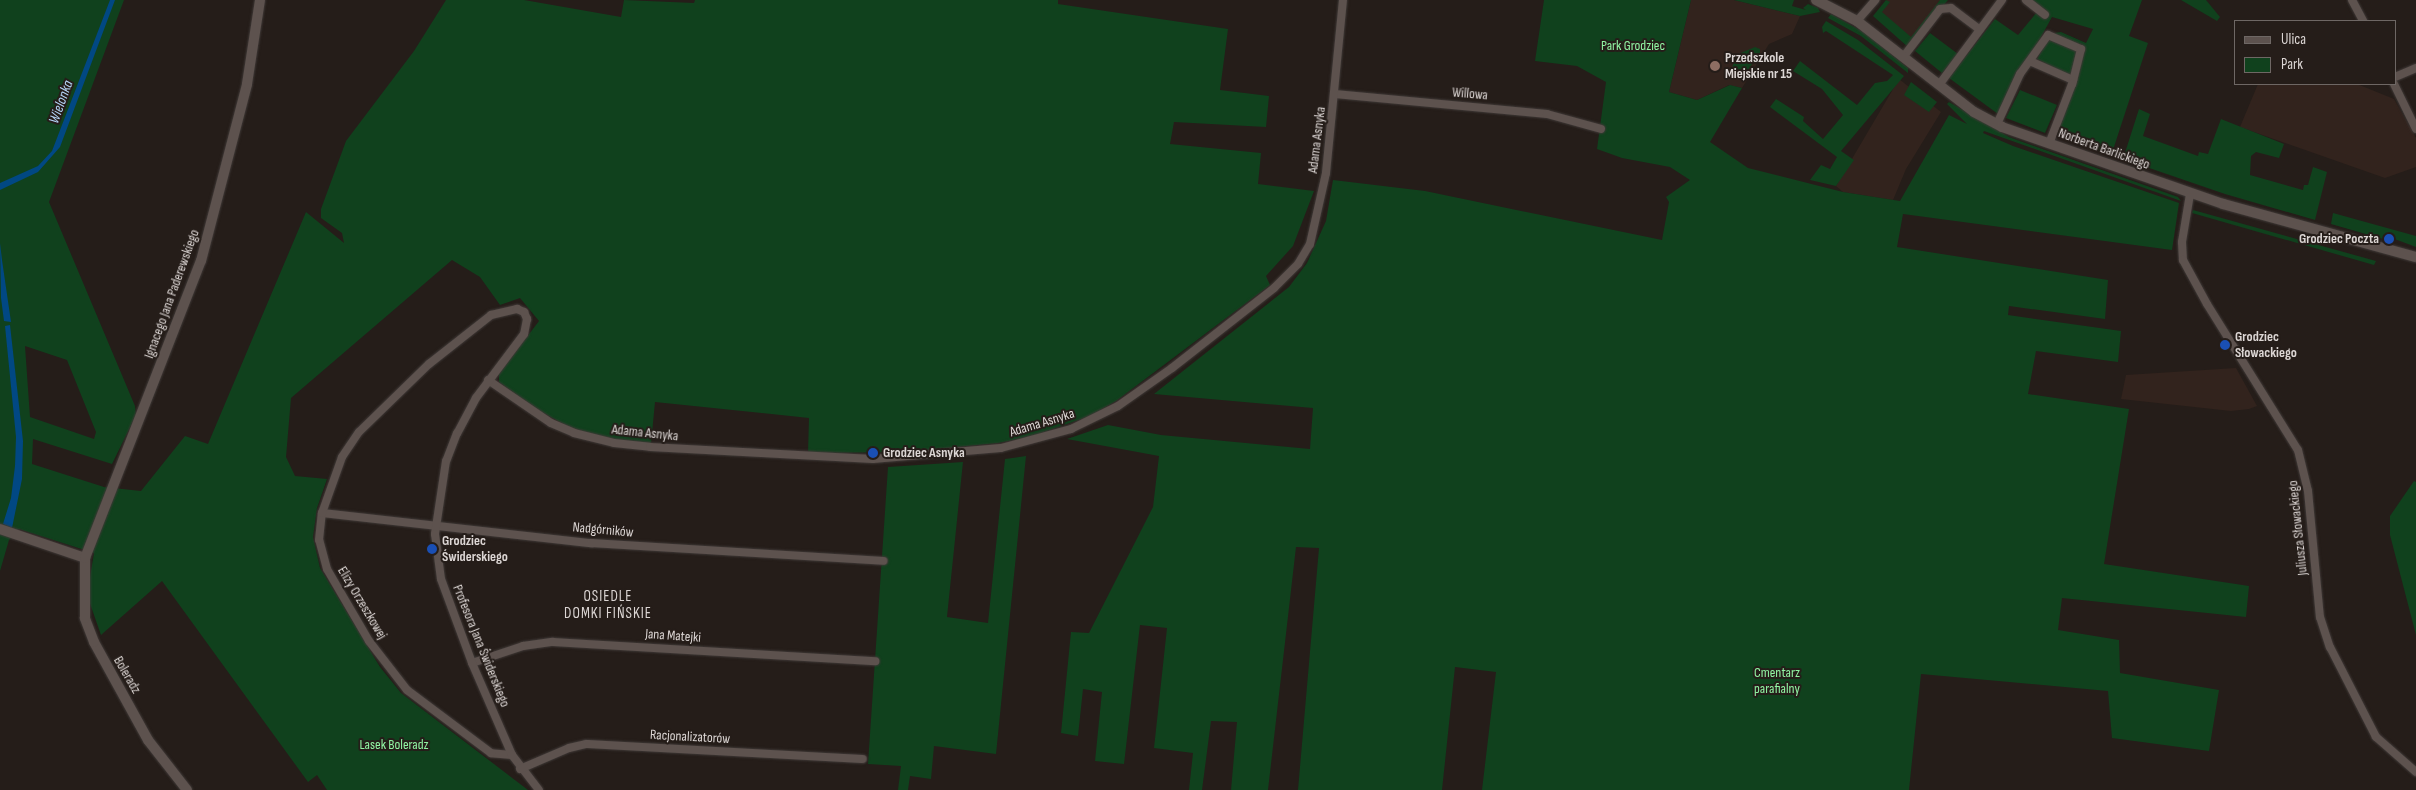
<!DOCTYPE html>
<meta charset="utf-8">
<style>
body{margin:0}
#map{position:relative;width:2416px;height:790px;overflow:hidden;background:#251d19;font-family:"Sofia Sans Condensed",sans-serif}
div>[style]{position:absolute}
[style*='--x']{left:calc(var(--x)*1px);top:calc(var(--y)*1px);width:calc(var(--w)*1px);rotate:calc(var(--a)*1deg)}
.built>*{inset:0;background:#32231d}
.green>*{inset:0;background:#10411d}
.water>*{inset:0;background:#014883}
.roads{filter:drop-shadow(0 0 1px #3f3937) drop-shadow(0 0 1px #3f3937)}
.minor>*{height:8px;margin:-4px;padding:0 4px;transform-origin:4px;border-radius:4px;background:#5d524e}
.tertiary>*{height:10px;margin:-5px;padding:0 5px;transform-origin:5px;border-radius:5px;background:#5d524e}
.dots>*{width:14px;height:14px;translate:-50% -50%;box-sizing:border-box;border:2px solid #251d19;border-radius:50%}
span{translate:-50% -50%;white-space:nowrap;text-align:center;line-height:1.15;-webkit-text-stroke:4px #251d19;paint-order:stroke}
.park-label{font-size:14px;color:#91f4a3}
.poi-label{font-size:14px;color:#dcd6d4;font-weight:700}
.left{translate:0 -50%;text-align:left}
.right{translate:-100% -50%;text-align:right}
.street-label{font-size:14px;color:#dcd6d4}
.water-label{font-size:15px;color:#b5d4f7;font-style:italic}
.neighbourhood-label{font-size:15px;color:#dcd6d4;letter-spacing:1px}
.legend{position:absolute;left:2234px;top:20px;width:162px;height:65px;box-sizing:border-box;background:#251d19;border:1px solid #6e6764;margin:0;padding:6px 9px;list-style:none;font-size:15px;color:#dcd6d4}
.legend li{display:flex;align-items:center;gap:10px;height:25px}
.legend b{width:25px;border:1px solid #6e6764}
</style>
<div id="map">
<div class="built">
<i style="clip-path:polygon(1691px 0,1734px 0,1800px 16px,1792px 34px,1769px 44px,1742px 88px,1729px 85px,1697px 100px,1669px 92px)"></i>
<i style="clip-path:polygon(1887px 0,1941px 0,1907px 45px,1876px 13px)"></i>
<i style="clip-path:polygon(1899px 79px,1941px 112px,1906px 169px,1893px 200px,1843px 192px,1836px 186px)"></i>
<i style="clip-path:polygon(2258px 84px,2357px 84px,2394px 99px,2416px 138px,2416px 167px,2385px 178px,2240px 127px)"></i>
<i style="clip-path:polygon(2236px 368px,2257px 406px,2249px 409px,2231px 411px,2121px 399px,2126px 375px)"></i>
</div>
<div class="green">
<i style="clip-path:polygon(evenodd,0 0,124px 0,49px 202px,135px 406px,136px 415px,112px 464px,33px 439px,32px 464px,104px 487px,141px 491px,185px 436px,208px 444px,306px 212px,344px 243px,342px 233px,321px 218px,321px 209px,346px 141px,414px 51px,446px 0,524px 0,621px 17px,624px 0,694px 3px,695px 0,1058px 0,1058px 4px,1228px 29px,1220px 90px,1269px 96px,1266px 127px,1174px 122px,1170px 144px,1261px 153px,1258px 184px,1314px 191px,1293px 246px,1266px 276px,1270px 285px,1116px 401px,1090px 416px,1032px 436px,998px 443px,906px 452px,808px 453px,809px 418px,655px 402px,651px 444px,609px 439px,569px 427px,533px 407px,499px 382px,499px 374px,539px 321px,520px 298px,500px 305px,480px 277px,452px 260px,291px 398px,286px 457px,295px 476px,327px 479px,317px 508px,313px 537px,320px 568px,380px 667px,401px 693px,528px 790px,327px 790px,317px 775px,308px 782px,162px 581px,101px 635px,87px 595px,94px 553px,19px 529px,9px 540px,0 571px,0 0,25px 346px,67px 360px,96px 432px,94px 439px,30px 417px,25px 346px)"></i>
<i style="clip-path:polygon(1544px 0,1691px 0,1669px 92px,1697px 100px,1730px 85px,1742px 88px,1710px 142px,1748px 168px,1843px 192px,1900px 201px,1949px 115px,1967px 124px,1947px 104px,1949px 102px,2009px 137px,2178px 197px,2181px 201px,1984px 131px,1983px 133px,2013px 146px,2179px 203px,2172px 250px,1903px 214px,1897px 247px,2108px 280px,2105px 319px,2009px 306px,2008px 315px,2121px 331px,2118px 362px,2036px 351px,2028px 394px,2129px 409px,2104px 564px,2249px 586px,2246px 617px,2062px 598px,2058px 630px,2119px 640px,2120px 673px,2219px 690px,2209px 751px,2112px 738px,2108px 691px,1921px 674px,1909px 790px,1482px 790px,1496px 672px,1455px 667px,1442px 790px,1298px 790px,1319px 548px,1296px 547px,1268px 790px,1231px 790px,1237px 722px,1211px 721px,1202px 790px,1189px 790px,1193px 753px,1154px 748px,1167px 628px,1140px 625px,1124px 764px,1095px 761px,1102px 692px,1083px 689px,1078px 736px,1061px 733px,1071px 632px,1089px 633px,1153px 507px,1159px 456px,1067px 439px,1108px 425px,1161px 435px,1310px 449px,1313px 408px,1154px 394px,1289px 287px,1307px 263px,1326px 221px,1333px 180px,1425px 191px,1662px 240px,1669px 202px,1666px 197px,1690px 180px,1670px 167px,1622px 158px,1597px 149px,1606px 82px,1577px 66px,1535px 61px)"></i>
<i style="clip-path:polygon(1734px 0,1794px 0,1792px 6px,1806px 10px,1803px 8px,1808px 4px,1818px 8px,1820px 12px,1800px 16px)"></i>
<i style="clip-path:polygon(1886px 0,1890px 2px,1882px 12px,1911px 37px,1940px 0,1948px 0,1908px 47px,1873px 16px)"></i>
<i style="clip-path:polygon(2030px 0,2142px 0,2129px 36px,2148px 43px,2111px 156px,2056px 134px,2085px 49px,2048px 34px,2061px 32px,2086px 43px,2093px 29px,2052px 17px,1998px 114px,1949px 78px,1995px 19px,2018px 35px,2037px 12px)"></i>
<i style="clip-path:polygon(2181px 0,2206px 0,2220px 17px,2217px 21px)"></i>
<i style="clip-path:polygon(1831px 14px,1863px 32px,1908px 68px,1908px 73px,1861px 36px,1828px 18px)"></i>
<i style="clip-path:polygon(1826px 21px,1858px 40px,1904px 76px,1841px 151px,1854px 160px,1836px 186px,1810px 180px,1821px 165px,1830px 169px,1837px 157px,1770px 107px,1776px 99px,1804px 117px,1803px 121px,1823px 139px,1843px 115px,1822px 89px,1793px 71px,1800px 61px,1857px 105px,1875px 83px,1887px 81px,1893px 75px,1826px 31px,1823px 33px,1822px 27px)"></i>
<i style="clip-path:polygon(1930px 33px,1958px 54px,1942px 73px,1915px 51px)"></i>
<i style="clip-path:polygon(2049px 38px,2080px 51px,2071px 76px,2037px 59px)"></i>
<i style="clip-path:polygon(1755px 47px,1760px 49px,1760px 53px,1745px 74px,1729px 78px,1736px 55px)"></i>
<i style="clip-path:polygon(1911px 82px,1937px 102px,1929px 112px,1904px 95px)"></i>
<i style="clip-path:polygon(2020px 90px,2057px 105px,2045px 133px,2006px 118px)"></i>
<i style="clip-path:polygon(2139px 109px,2150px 114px,2143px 136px,2198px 156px,2199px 152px,2208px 154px,2221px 119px,2284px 144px,2279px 158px,2256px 152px,2251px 156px,2250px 175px,2303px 190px,2304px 185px,2308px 185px,2313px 167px,2327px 172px,2315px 220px,2225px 194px,2123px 159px)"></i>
<i style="clip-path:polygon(2193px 210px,2376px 261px,2374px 265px,2192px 213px)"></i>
<i style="clip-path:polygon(2333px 213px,2416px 236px,2416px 247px,2384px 235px,2383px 239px,2331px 224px)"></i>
<i style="clip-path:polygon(1026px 456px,996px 754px,934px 746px,931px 779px,910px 776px,908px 790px,898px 790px,901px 766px,868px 764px,888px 467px,963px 462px,947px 617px,988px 623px,1005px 459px)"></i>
<i style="clip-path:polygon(2414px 481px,2416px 482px,2416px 635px,2390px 535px,2390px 516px)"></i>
</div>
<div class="water">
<i style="clip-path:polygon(110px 0,115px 0,60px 147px,38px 172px,0 190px,0 183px,38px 166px,52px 151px)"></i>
<i style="clip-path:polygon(0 243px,2px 260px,11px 322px,4px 321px,1px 298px)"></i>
<i style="clip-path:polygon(10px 325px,23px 441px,22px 479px,12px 528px,3px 524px,11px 498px,15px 466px,16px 437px,5px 326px)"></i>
</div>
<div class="roads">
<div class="minor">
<i style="--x:2026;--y:0;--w:24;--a:38"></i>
<i style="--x:2352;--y:0;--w:24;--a:62"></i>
<i style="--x:1857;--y:21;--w:28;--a:-49"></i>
<i style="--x:1904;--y:56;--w:59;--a:-52.5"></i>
<i style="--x:1940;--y:9;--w:11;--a:-5"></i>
<i style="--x:1951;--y:8;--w:36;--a:37"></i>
<i style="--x:2032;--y:62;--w:45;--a:23.7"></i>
<i style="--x:2395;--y:77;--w:23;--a:-23"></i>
<i style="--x:2394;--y:84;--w:50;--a:63.9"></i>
<i style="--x:1939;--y:85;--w:106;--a:-53.5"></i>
<i style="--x:1335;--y:94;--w:213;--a:5.4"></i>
<i style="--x:1547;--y:114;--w:56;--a:15.5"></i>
<i style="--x:1997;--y:124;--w:55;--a:-65.3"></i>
<i style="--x:2020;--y:74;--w:48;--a:-54.3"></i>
<i style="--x:2048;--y:35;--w:36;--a:23"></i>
<i style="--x:2081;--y:49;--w:36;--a:104"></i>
<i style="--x:2072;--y:84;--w:64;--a:111"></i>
<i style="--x:2190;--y:194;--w:49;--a:99.5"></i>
<i style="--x:2182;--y:242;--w:18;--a:87"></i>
<i style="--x:2183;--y:260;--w:50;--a:61.4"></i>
<i style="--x:2207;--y:304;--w:172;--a:58.1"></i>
<i style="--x:2298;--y:450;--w:42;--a:76.3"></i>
<i style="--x:2308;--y:491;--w:127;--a:84.6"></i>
<i style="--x:2320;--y:617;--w:32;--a:72"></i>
<i style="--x:2330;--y:647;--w:101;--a:62.9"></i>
<i style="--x:2376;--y:737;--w:53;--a:41.2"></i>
<i style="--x:488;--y:380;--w:76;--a:34.3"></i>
<i style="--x:551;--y:423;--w:25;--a:23"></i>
<i style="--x:574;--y:433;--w:41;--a:14"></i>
<i style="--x:614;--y:443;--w:36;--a:6"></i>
<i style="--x:650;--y:447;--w:223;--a:3.1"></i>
<i style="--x:873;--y:459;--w:128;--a:-4.9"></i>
<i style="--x:1001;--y:448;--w:73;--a:-15.2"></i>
<i style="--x:1071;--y:429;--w:52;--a:-26.1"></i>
<i style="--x:1118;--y:406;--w:66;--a:-35.1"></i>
<i style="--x:1172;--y:368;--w:130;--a:-38.1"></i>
<i style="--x:1274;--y:288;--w:34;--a:-45"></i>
<i style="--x:1298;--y:264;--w:23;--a:-59"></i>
<i style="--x:1310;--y:244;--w:73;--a:-77.3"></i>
<i style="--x:1326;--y:173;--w:174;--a:-84.4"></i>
<i style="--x:322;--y:513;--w:271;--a:6.4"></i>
<i style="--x:591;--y:543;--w:293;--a:3.5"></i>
<i style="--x:472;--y:663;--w:54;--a:-18.4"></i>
<i style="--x:523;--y:646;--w:30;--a:-8"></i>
<i style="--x:553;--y:642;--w:323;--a:3.4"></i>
<i style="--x:512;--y:755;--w:21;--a:-175"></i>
<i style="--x:491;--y:753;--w:105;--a:-143.1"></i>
<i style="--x:407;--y:690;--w:62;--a:-127.8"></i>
<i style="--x:369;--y:641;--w:83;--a:-120.3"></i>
<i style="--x:327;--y:569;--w:30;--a:-105"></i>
<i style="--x:319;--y:540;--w:27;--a:-84"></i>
<i style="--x:322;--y:513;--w:59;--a:-70.3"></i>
<i style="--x:342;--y:457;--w:30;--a:-56"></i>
<i style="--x:359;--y:432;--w:98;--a:-44.2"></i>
<i style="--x:429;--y:364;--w:79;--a:-38.3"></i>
<i style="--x:491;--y:315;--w:27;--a:-13"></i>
<i style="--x:517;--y:309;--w:8;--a:23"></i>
<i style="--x:524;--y:312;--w:8;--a:67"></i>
<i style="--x:527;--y:319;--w:15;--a:101"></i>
<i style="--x:524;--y:334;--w:80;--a:126.9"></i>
<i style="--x:476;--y:398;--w:40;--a:118"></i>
<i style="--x:457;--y:433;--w:30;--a:111"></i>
<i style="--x:446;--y:461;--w:74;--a:98.6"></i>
<i style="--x:435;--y:534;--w:45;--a:82.4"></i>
<i style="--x:441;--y:579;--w:90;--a:69.7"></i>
<i style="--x:472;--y:663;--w:100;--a:66.5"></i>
<i style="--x:512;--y:755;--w:44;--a:52.4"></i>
<i style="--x:520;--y:769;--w:53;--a:-23.2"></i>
<i style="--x:569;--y:748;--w:18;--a:-13"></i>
<i style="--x:587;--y:744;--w:276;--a:3.1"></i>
</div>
<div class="tertiary">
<i style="--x:1816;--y:0;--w:46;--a:27.1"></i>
<i style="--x:1857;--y:21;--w:148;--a:37.9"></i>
<i style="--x:1974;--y:112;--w:32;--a:28"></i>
<i style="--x:2002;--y:127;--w:234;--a:19.2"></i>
<i style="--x:2223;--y:204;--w:200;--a:15.4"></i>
<i style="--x:0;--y:529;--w:90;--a:18.8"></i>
<i style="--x:187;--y:790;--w:63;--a:-128"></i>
<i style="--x:148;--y:740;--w:112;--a:-118.9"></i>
<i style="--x:94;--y:642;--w:26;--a:-111"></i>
<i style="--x:85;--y:618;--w:60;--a:-90"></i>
<i style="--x:85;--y:558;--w:319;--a:-68.7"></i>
<i style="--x:201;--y:261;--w:183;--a:-75.4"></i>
<i style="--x:247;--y:84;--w:85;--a:-81.2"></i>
</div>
</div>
<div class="dots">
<i style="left:1715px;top:66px;background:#8d6e63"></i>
<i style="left:2389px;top:239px;background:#1a4fb4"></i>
<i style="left:2225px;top:345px;background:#1a4fb4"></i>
<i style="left:873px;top:453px;background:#1a4fb4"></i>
<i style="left:432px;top:549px;background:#1a4fb4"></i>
</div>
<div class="park-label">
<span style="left:1633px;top:46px">Park Grodziec</span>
<span style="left:1777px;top:681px">Cmentarz<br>parafialny</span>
<span style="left:394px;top:745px">Lasek Boleradz</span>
</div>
<div class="poi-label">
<span class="left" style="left:1725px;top:66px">Przedszkole<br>Miejskie nr 15</span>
<span class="right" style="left:2379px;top:239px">Grodziec Poczta</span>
<span class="left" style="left:2235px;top:345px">Grodziec<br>Słowackiego</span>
<span class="left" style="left:883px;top:453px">Grodziec Asnyka</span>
<span class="left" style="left:442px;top:549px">Grodziec<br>Świderskiego</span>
</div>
<div class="street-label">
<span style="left:1470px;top:94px;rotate:5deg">Willowa</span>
<span style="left:1317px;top:140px;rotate:-83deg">Adama Asnyka</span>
<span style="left:2104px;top:149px;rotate:20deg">Norberta Barlickiego</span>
<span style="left:172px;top:294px;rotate:-70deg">Ignacego Jana Paderewskiego</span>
<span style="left:1042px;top:423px;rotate:-17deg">Adama Asnyka</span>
<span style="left:645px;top:433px;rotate:6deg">Adama Asnyka</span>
<span style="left:2298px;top:528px;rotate:-96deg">Juliusza Słowackiego</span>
<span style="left:603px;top:530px;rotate:5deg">Nadgórników</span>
<span style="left:362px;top:603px;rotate:59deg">Elizy Orzeszkowej</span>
<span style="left:673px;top:636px;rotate:4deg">Jana Matejki</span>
<span style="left:481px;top:646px;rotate:68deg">Profesora Jana Świderskiego</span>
<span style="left:127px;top:675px;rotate:60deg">Boleradz</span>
<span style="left:690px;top:737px;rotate:3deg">Racjonalizatorów</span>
</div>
<div class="water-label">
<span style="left:61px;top:102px;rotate:-70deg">Wielonka</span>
</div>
<div class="neighbourhood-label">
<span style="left:608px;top:605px">OSIEDLE<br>DOMKI FIŃSKIE</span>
</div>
<ul class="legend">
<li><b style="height:6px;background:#5d524e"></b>Ulica</li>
<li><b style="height:14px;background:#10411d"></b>Park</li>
</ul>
</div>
